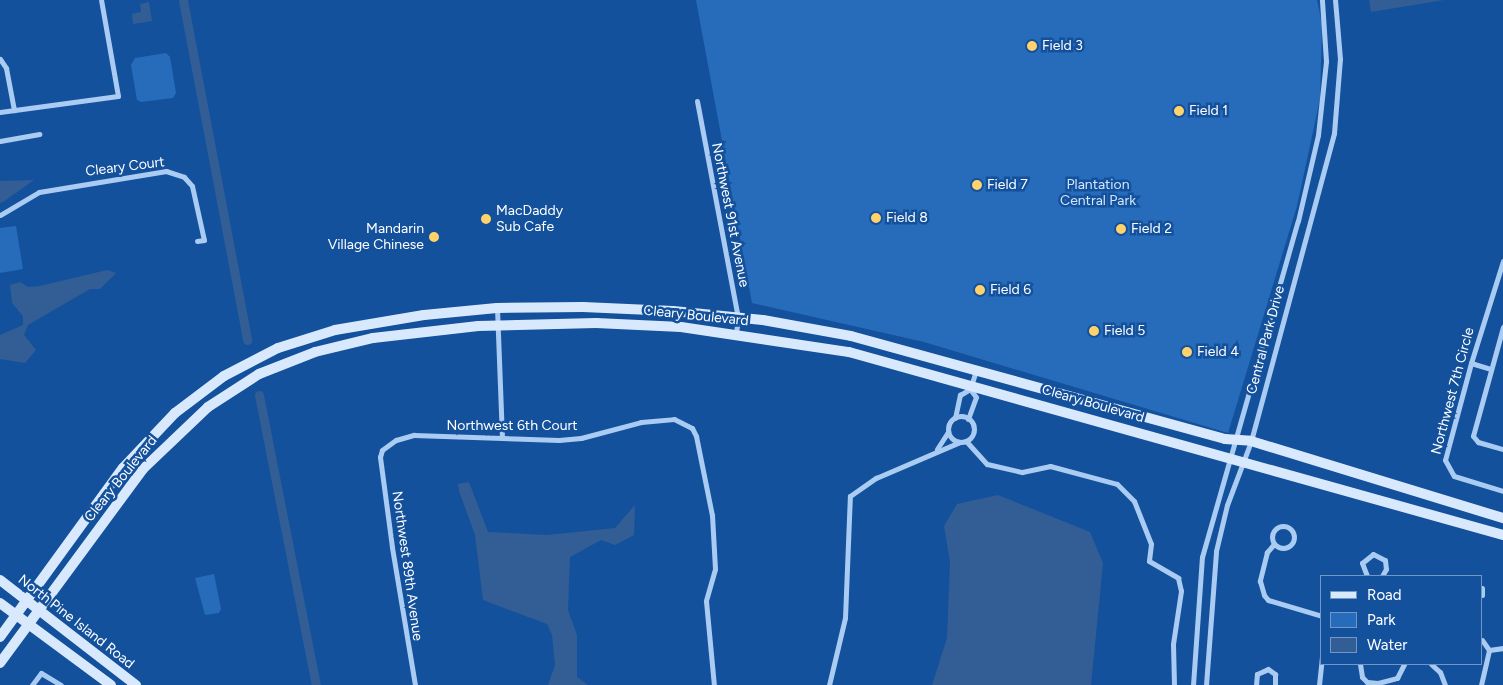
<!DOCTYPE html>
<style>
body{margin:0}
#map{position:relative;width:1503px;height:685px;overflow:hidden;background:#14519c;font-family:Figtree,sans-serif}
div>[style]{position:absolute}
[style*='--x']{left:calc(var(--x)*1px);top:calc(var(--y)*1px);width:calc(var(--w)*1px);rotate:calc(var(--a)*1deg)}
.green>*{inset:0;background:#276cba}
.water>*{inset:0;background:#325e95}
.canal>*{height:9px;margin:-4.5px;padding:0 4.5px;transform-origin:4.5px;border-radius:4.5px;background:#325e95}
.street>*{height:5px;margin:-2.5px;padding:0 2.5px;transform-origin:2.5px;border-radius:2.5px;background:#aaccf3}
.street>.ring{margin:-2.5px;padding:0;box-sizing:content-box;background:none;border:5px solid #aaccf3;border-radius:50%}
.secondary>*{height:10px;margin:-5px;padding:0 5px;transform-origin:5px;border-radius:5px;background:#d9e9fd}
.dots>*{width:14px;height:14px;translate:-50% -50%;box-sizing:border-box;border:2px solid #14519c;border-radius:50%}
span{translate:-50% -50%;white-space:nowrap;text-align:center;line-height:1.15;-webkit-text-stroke:5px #14519c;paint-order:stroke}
.poi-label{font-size:14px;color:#fff}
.left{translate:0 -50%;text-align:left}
.right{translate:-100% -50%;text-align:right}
.street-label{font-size:14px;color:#fff}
.park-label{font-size:14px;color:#d2e6fd}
.legend{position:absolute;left:1320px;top:575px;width:162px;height:90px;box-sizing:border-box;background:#14519c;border:1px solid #7297c4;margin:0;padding:6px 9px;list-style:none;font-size:15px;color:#fff}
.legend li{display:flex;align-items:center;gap:10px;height:25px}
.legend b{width:25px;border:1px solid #7297c4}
</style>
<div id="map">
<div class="green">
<i style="clip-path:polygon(696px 0,1317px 0,1322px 24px,1320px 99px,1297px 206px,1228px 433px,924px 342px,752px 303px)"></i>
<i style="clip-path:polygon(166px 53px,170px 57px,176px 93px,173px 98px,141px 102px,137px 100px,131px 65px,135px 58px)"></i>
<i style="clip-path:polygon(16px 226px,23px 269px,0 273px,0 228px)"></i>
<i style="clip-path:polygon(214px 574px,221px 609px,219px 613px,205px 615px,195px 578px)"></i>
</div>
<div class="water">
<i style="clip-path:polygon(1369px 0,1444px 0,1371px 12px)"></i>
<i style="clip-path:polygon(149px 2px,152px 21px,133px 24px,132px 14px,141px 12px,140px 4px)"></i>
<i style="clip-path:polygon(34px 180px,3px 202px,0 203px,0 181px)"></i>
<i style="clip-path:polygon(107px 270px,116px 273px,100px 289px,90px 289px,28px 325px,24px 335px,36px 350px,25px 363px,0 359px,0 335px,23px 325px,23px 316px,12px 303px,10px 285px,20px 282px,28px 287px,40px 286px)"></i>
<i style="clip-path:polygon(469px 482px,488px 532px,547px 535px,615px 528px,635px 505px,634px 535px,615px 545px,601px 540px,570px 557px,568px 610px,577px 635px,577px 677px,588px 685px,548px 685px,555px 665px,552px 635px,547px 624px,483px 600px,475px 535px,459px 491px,458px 484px)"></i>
<i style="clip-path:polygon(998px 495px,1090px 532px,1103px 563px,1091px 685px,932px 685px,947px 638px,950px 562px,944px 526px,957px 504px)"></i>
</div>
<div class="canal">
<i style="--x:183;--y:0;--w:346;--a:79.3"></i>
<i style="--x:259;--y:395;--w:296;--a:78.9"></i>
</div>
<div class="street">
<i style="--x:0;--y:59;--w:11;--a:56"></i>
<i style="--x:6;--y:68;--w:43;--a:79.2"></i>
<i style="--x:697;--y:101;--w:220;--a:79.3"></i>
<i style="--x:738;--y:317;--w:16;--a:97"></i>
<i style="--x:0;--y:112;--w:119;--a:-7.7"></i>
<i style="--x:118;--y:96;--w:97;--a:-100"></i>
<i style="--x:0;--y:141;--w:40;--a:-10"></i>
<i style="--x:0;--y:215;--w:45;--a:-30.5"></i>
<i style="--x:39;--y:192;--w:129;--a:-9.4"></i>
<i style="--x:166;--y:171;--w:19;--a:18"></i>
<i style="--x:184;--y:177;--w:12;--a:48"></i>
<i style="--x:192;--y:186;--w:55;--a:77.5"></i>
<i style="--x:204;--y:240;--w:7;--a:172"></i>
<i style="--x:1503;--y:261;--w:107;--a:107.4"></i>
<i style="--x:1471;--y:363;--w:100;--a:105"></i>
<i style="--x:1445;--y:460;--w:18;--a:61"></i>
<i style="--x:1454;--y:476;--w:51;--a:17"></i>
<i style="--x:497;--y:308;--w:130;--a:87.8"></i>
<i style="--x:1503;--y:327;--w:113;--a:105.4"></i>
<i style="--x:1473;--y:436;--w:8;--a:50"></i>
<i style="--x:1478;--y:442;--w:26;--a:16"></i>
<i style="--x:1471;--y:363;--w:21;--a:17"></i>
<i class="ring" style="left:948px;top:416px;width:21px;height:21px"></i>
<i style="--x:955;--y:418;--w:24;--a:-78"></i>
<i style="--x:960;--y:395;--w:12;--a:-31"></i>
<i style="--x:970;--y:389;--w:20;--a:-72"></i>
<i style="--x:968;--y:419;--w:23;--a:-70"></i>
<i style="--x:976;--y:397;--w:10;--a:-127"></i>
<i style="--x:966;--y:441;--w:31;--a:48"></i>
<i style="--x:987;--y:464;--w:36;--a:13"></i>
<i style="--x:1022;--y:472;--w:29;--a:-12"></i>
<i style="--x:1050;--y:466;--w:69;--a:15"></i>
<i style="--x:1117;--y:484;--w:24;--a:45"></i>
<i style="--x:1134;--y:501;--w:46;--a:68.4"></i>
<i style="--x:1151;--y:544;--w:17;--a:97"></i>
<i style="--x:1149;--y:561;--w:34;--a:30"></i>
<i style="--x:1178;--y:578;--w:13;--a:77"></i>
<i style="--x:1181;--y:591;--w:54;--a:98.6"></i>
<i style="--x:1173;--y:644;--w:41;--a:88.6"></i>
<i style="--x:937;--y:449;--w:20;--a:-57"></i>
<i class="ring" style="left:1272px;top:526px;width:17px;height:17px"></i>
<i style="--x:1274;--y:544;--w:11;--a:131"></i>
<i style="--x:1267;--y:552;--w:30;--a:104"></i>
<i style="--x:1260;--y:581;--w:15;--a:74"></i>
<i style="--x:1264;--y:595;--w:6;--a:51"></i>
<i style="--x:1268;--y:600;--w:56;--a:16.5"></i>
<i style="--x:1367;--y:576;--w:14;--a:-111"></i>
<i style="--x:1362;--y:563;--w:14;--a:-39"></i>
<i style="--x:1373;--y:554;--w:13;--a:27"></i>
<i style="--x:1385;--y:560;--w:9;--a:84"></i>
<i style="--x:1386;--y:569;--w:8;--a:120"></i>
<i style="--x:1482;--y:588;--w:7;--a:90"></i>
<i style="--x:1489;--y:650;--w:14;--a:-8"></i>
<i style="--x:1360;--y:664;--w:13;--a:81"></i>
<i style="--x:1362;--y:677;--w:7;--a:45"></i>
<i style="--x:1367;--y:682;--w:11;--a:5"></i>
<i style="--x:1378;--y:683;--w:20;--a:-15"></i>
<i style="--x:1397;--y:678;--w:16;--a:-63"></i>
<i style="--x:1431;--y:664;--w:12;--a:42"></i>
<i style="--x:1440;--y:672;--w:14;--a:69"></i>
<i style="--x:32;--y:685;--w:15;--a:-53"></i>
<i style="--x:41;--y:673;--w:23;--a:31"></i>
<i style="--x:415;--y:685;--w:140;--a:-99.5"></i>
<i style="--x:392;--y:547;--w:91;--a:-97.6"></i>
<i style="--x:380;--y:457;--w:7;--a:-74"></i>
<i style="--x:382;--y:450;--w:17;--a:-36"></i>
<i style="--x:396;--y:440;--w:19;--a:-16"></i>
<i style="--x:414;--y:435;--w:145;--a:2"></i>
<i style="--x:559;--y:440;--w:22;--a:-5"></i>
<i style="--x:581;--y:438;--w:62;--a:-14.9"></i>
<i style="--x:641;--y:422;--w:33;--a:-5"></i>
<i style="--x:674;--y:419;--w:20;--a:27"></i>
<i style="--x:692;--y:428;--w:9;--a:63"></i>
<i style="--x:696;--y:436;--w:81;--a:78.6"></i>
<i style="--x:712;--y:515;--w:54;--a:86.8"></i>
<i style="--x:715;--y:569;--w:33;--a:106"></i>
<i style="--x:706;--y:601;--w:84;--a:84.6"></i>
<i style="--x:829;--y:685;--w:69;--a:-76.6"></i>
<i style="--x:845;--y:618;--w:122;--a:-87.7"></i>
<i style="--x:850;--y:496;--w:32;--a:-35"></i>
<i style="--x:876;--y:478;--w:91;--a:-23.2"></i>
<i style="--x:1193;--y:685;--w:128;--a:-86"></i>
<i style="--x:1202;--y:557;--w:349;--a:-74.1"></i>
<i style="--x:1298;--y:221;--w:88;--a:-76.9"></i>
<i style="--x:1318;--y:135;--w:74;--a:-83.8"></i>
<i style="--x:1326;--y:61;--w:61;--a:-93.8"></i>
<i style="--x:1206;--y:685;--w:134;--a:-85.7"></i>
<i style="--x:1216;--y:551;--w:47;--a:-76.6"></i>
<i style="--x:1227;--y:505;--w:68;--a:-69.4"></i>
<i style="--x:1251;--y:441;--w:319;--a:-74.9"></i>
<i style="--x:1334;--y:133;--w:74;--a:-85.4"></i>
<i style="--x:1340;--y:59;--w:59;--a:-94.8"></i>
<i style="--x:1256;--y:685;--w:11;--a:-85"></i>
<i style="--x:1257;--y:674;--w:12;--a:-24"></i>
<i style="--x:1268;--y:669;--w:9;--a:36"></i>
<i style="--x:1275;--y:674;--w:11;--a:90"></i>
<i style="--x:1319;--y:685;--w:29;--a:-84"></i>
<i style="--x:1481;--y:685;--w:36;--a:-77"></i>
<i style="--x:1489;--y:650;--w:12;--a:-125"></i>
</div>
<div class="secondary">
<i style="--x:0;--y:580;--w:172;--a:37.7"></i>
<i style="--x:0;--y:603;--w:138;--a:36.5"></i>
<i style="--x:0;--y:637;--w:209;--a:-54"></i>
<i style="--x:123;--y:468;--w:76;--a:-46.6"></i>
<i style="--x:175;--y:413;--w:61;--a:-37.1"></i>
<i style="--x:224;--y:376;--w:61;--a:-27.4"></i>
<i style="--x:278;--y:348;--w:60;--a:-17.5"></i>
<i style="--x:335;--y:330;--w:90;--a:-9.6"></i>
<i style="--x:424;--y:315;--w:73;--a:-5.5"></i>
<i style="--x:497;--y:308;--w:86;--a:-0.7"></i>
<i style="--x:583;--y:307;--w:90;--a:2.5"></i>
<i style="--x:673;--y:311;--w:90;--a:5.7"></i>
<i style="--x:763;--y:320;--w:89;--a:10.3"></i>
<i style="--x:851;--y:336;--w:388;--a:15.4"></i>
<i style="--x:1225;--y:439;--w:26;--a:4"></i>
<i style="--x:1251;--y:441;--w:264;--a:17"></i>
<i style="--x:0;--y:663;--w:241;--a:-53.6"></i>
<i style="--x:143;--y:469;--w:90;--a:-43.6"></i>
<i style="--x:208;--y:407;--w:61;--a:-32.9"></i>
<i style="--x:259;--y:374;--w:60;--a:-21.4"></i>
<i style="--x:315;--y:352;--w:60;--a:-13.6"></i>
<i style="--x:373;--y:338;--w:106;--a:-6.5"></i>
<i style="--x:478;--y:326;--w:118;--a:-1.5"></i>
<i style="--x:596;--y:323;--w:85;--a:2.7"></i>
<i style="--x:681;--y:327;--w:170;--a:8.5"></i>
<i style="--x:849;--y:352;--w:679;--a:15.63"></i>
</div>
<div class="dots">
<i style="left:1032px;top:46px;background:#ffd26c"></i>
<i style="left:1179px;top:111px;background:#ffd26c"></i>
<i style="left:977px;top:185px;background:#ffd26c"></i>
<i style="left:876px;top:218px;background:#ffd26c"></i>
<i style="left:486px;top:219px;background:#ffd26c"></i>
<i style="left:1121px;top:229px;background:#ffd26c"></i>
<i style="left:434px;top:237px;background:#ffd26c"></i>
<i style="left:980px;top:290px;background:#ffd26c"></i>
<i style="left:1094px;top:331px;background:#ffd26c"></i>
<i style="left:1187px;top:352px;background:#ffd26c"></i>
</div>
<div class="poi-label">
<span class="left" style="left:1042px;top:46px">Field 3</span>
<span class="left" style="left:1189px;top:111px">Field 1</span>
<span class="left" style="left:987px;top:185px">Field 7</span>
<span class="left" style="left:496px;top:219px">MacDaddy<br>Sub Cafe</span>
<span class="left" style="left:886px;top:218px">Field 8</span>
<span class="right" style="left:424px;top:237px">Mandarin<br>Village Chinese</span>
<span class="left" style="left:1131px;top:229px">Field 2</span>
<span class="left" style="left:990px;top:290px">Field 6</span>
<span class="left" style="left:1104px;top:331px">Field 5</span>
<span class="left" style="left:1197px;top:352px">Field 4</span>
</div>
<div class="street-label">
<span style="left:125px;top:167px;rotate:-7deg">Cleary Court</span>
<span style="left:730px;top:215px;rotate:79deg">Northwest 91st Avenue</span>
<span style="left:696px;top:316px;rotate:6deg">Cleary Boulevard</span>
<span style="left:1266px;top:340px;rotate:-75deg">Central Park Drive</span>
<span style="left:1453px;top:391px;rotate:-75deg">Northwest 7th Circle</span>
<span style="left:1093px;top:404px;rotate:16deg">Cleary Boulevard</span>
<span style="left:512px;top:426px">Northwest 6th Court</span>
<span style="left:121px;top:479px;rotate:-51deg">Cleary Boulevard</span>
<span style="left:407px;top:566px;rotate:82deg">Northwest 89th Avenue</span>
<span style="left:76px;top:622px;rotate:38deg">North Pine Island Road</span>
</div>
<div class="park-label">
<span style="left:1098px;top:193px">Plantation<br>Central Park</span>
</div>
<ul class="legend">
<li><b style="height:6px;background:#d9e9fd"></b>Road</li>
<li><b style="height:14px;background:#276cba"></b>Park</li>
<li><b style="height:14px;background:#325e95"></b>Water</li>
</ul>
</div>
